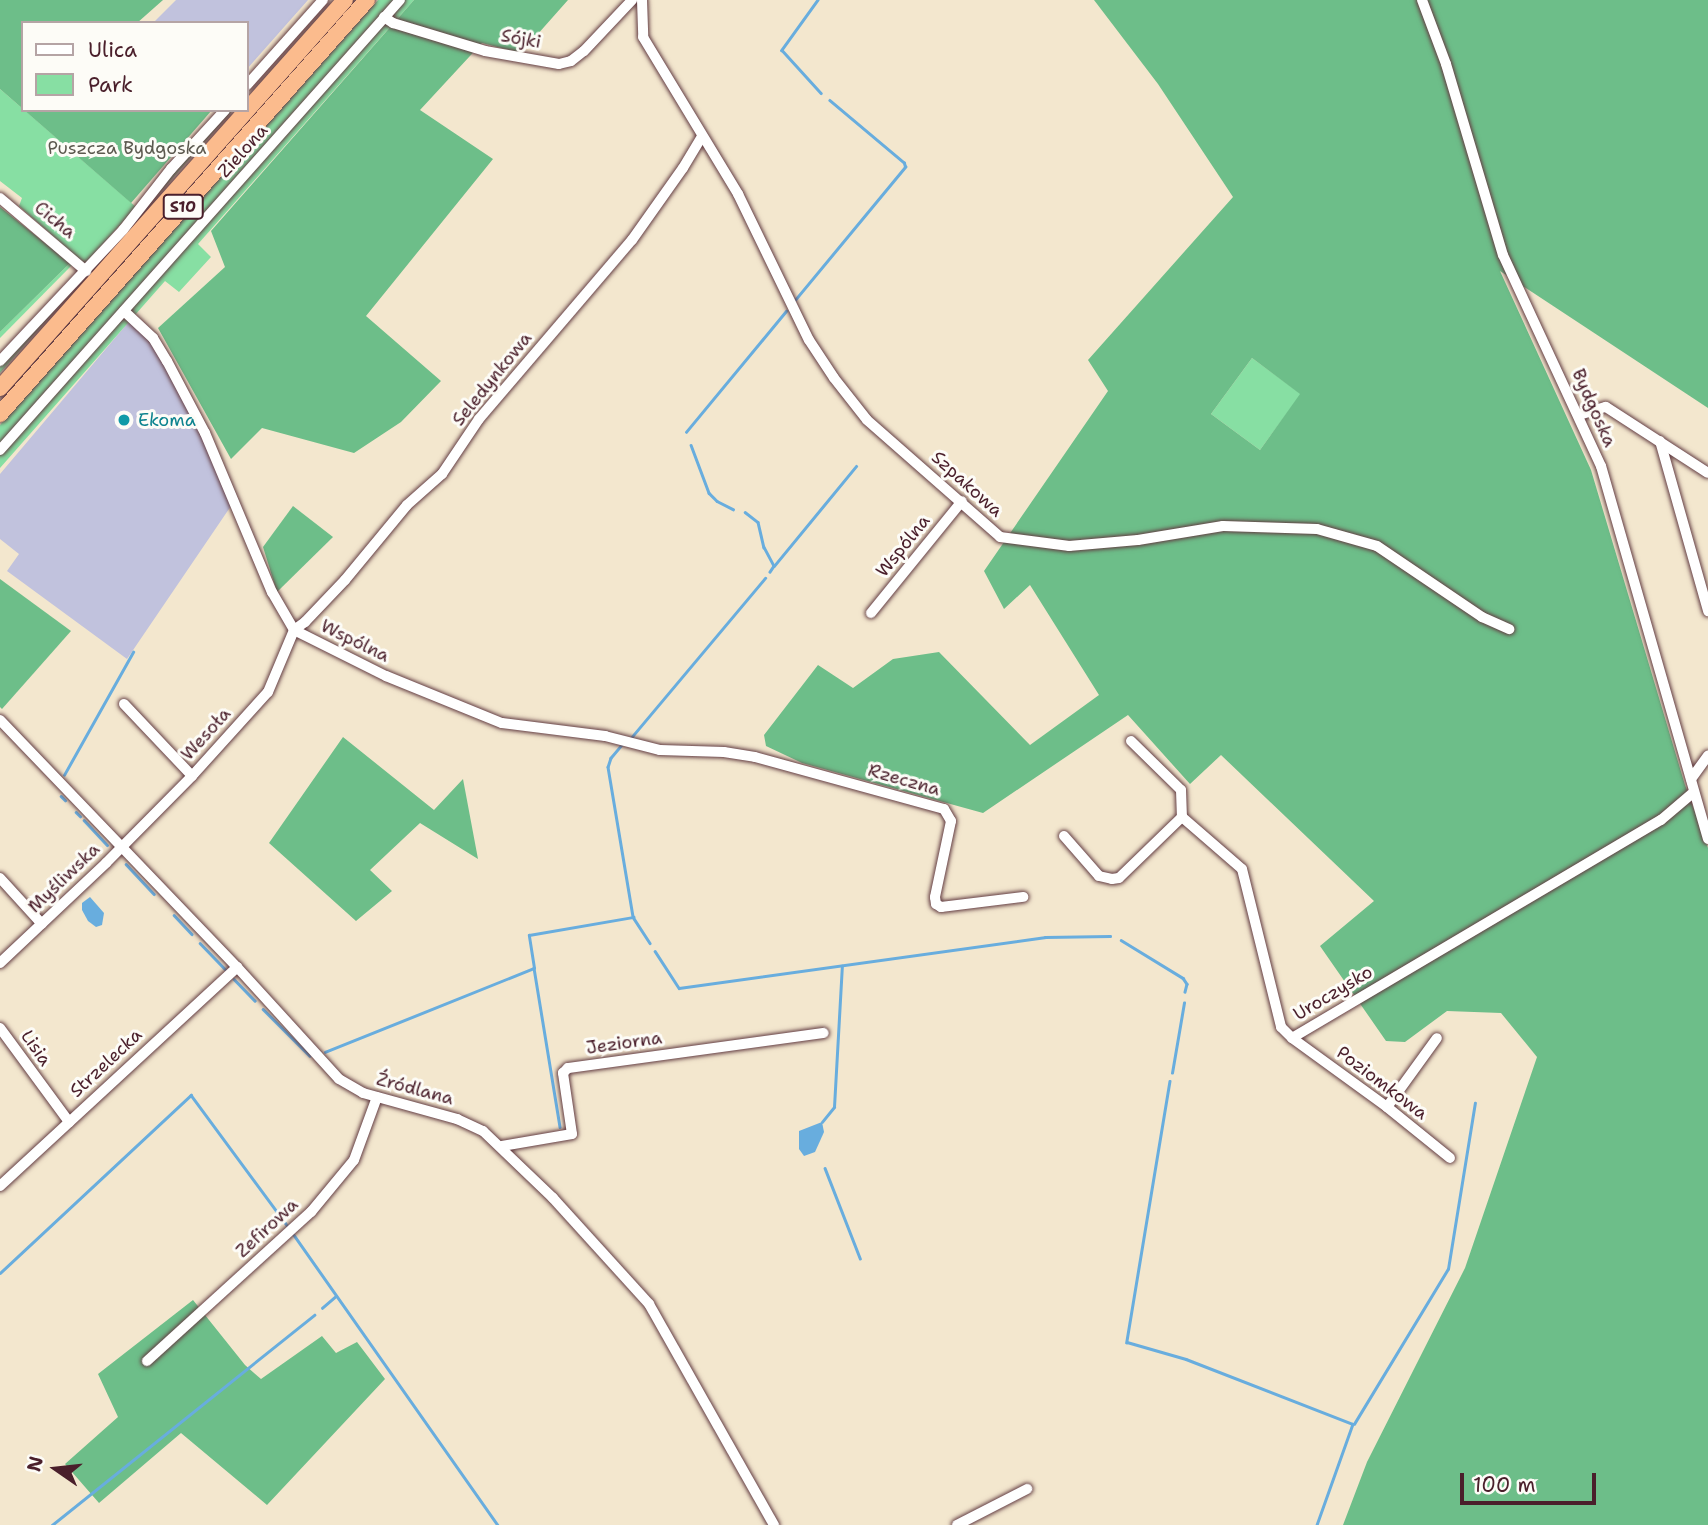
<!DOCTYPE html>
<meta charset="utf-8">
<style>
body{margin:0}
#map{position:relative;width:1708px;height:1525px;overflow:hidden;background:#f3e7ce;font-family:"Shantell Sans",sans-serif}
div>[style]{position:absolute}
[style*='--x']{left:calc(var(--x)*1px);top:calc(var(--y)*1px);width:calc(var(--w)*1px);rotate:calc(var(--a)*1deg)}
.industrial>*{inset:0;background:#c1c2dd}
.green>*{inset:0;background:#87dfa3}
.forest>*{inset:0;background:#6dbe89}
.water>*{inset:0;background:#68adde}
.stream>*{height:2.5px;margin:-1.25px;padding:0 1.25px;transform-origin:1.25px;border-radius:1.25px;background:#68adde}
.roads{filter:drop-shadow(0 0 2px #633d43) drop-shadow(0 0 2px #633d43)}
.minor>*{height:10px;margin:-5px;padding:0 5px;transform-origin:5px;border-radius:5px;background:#fff}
.highway>*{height:16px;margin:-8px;padding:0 8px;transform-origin:8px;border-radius:8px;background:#fbbb8d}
.dots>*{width:19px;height:19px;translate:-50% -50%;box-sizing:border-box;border:4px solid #fdfcf7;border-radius:50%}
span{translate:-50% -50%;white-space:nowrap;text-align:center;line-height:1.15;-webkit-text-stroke:6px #fdfcf7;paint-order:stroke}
.shield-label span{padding:2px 5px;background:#fdfcf7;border:2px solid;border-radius:5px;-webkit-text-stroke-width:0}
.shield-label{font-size:16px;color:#4a1f2b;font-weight:700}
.street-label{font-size:18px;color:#4a1f2b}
.park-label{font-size:18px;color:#5c594f}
.culture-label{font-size:18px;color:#0d838f}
.left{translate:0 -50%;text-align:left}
.legend{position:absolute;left:21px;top:21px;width:228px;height:91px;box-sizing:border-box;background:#fdfcf7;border:2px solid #b5a4a5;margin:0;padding:9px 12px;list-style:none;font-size:21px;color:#4a1f2b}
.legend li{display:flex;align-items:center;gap:14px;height:35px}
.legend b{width:35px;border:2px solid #b5a4a5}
.north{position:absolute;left:21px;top:1434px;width:70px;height:70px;-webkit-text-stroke:5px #fdfcf7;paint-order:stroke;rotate:284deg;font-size:19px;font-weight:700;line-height:28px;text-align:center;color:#4a1f2b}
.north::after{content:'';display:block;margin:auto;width:24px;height:32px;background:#4a1f2b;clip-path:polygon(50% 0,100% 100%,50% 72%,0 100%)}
.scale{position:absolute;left:1460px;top:1473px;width:136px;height:32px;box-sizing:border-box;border:4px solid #4a1f2b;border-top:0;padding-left:9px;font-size:21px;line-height:24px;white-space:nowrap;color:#4a1f2b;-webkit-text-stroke:5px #fdfcf7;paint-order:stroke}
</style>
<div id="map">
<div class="industrial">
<i style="clip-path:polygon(176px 0,308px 0,247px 69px,247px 23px,153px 23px)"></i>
<i style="clip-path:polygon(132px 318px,142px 327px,205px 433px,231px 506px,127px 659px,7px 571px,19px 554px,0 539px,0 474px)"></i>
</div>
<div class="green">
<i style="clip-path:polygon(378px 0,414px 0,198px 244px,211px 257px,179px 292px,165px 281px,0 468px,0 425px)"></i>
<i style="clip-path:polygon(0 89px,136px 207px,85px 264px,19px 206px,22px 198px,0 181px)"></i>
<i style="clip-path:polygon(229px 110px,233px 110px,0 373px,0 365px)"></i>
<i style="clip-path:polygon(70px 263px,72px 265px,0 338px,0 332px)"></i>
<i style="clip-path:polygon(1252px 358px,1301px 394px,1260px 450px,1211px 414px)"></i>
</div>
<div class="forest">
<i style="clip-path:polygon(0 0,163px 0,137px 23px,23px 23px,23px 109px,0 89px)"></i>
<i style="clip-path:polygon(414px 0,568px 0,521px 53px,482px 43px,420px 110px,493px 159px,366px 316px,441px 381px,401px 422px,354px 453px,262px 428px,231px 459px,158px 328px,225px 267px,211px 231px)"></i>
<i style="clip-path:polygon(evenodd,1094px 0,1708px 0,1708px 408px,1500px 271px,1591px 470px,1685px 785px,1708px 848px,1708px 1525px,1343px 1525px,1367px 1462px,1465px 1268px,1537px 1057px,1501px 1013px,1447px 1011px,1405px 1042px,1386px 1041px,1320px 946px,1374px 901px,1221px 755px,1190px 784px,1128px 715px,983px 813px,802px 763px,766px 746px,764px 735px,818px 665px,853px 688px,893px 659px,939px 652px,1030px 745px,1099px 695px,1030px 585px,1004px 609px,984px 571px,1108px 391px,1088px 360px,1233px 197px,1158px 84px,1094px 0,1252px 358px,1300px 394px,1260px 450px,1211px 414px,1252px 358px)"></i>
<i style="clip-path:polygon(24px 110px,212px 110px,131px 203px)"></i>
<i style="clip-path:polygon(0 207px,70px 263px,0 332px)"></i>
<i style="clip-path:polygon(293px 506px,333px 537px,277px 592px,263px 547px)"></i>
<i style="clip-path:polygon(0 579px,71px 631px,2px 709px,0 707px)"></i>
<i style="clip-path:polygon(343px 737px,434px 810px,463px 779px,478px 859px,420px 823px,370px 870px,392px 891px,356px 921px,269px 843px)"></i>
<i style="clip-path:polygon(193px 1300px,245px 1365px,261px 1379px,322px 1336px,336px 1353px,357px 1342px,385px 1379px,267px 1505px,181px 1433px,99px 1503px,65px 1464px,118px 1417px,98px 1374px)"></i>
</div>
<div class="water">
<i style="clip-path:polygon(90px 897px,104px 913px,102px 925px,96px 927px,88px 921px,82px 910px,82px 903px)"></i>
<i style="clip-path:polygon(822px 1122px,824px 1132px,820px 1141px,815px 1152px,804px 1156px,799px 1149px,799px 1131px)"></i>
</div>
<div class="stream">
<i style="--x:818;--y:0;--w:62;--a:125.8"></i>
<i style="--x:782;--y:50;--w:58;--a:47.8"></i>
<i style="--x:795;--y:300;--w:173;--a:-50.4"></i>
<i style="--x:905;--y:167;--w:4;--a:-104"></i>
<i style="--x:904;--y:163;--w:97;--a:-140"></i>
<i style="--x:686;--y:432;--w:157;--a:-50.4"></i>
<i style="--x:691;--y:445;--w:51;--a:69.4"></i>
<i style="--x:709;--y:493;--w:11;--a:45"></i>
<i style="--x:717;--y:501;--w:18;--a:27"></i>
<i style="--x:745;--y:512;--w:16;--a:38"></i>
<i style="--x:758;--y:522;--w:26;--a:77"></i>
<i style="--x:764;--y:547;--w:21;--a:62"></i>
<i style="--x:774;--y:566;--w:7;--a:124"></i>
<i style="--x:774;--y:566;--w:129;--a:-50.6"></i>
<i style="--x:630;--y:739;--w:210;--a:-50"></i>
<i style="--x:622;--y:745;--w:17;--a:130"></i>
<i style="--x:611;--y:758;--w:9;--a:108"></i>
<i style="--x:608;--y:767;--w:152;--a:80.5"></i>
<i style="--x:633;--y:917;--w:31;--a:57"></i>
<i style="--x:64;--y:775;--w:141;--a:-60.7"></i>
<i style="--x:61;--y:796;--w:6;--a:45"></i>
<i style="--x:76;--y:812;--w:6;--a:45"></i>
<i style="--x:84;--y:820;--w:34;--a:47"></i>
<i style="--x:126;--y:864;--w:41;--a:47"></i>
<i style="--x:174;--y:915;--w:26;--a:47"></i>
<i style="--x:1121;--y:940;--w:73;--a:31.5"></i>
<i style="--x:1183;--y:978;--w:7;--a:56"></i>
<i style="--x:1187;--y:984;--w:8;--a:104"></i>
<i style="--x:200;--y:943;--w:36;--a:46"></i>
<i style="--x:655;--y:951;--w:44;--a:57"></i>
<i style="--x:679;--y:988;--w:370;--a:-7.9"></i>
<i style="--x:1045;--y:937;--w:65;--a:-0.9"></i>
<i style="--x:534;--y:968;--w:161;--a:80.7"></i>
<i style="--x:234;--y:979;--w:30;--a:46"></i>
<i style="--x:263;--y:1009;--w:66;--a:45"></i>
<i style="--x:325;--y:1052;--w:225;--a:-21.9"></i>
<i style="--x:534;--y:968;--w:33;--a:-99"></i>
<i style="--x:529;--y:935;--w:106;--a:-9.8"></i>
<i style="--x:1172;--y:1073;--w:71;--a:-80.3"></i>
<i style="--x:1170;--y:1081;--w:265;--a:99.4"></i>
<i style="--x:1127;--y:1342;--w:61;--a:16.1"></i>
<i style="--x:1186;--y:1359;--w:179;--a:21.3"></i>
<i style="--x:1353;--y:1424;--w:107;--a:109.6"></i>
<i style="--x:822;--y:1122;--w:19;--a:-51"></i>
<i style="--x:834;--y:1107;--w:141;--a:-86.8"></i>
<i style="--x:825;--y:1168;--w:97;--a:68.7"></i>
<i style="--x:294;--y:1235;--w:355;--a:54.9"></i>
<i style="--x:0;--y:1273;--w:261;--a:-43"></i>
<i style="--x:191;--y:1095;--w:162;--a:53.6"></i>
<i style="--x:322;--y:1308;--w:18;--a:-41"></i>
<i style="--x:1354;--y:1424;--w:181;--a:-58.8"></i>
<i style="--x:1448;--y:1269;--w:168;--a:-80.8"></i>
<i style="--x:52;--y:1525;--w:336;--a:-38.7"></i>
</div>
<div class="roads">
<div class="minor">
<i style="--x:642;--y:0;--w:37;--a:88"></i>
<i style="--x:643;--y:37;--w:184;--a:58.8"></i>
<i style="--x:738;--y:194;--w:162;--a:64.1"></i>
<i style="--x:809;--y:340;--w:45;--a:56.7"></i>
<i style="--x:834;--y:378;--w:53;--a:51.8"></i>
<i style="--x:867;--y:420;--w:177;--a:41.3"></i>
<i style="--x:1000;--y:537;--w:70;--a:7.4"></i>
<i style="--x:1069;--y:546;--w:69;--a:-5"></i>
<i style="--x:1138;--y:540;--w:86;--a:-9.4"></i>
<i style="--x:1223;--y:526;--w:94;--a:1.8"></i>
<i style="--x:1317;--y:529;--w:62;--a:15.8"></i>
<i style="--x:1377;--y:546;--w:127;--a:34.1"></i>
<i style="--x:1482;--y:617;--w:30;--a:24"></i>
<i style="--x:1422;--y:0;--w:68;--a:69.4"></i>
<i style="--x:1446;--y:64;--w:199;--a:73.4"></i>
<i style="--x:1503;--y:255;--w:233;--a:65.1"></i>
<i style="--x:1601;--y:466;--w:388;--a:74"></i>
<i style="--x:384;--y:17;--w:11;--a:34"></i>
<i style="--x:393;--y:23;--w:96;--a:16.9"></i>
<i style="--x:485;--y:51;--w:75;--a:10"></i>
<i style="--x:559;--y:64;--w:12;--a:-14"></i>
<i style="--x:571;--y:61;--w:16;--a:-38"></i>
<i style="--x:584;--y:51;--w:70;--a:-46.7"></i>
<i style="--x:247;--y:85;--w:114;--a:-48.2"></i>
<i style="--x:0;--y:198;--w:113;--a:40.3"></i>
<i style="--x:124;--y:311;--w:40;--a:43"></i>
<i style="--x:153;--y:338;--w:27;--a:59"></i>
<i style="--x:167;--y:361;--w:81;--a:62.2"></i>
<i style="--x:205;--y:433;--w:173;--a:67.2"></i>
<i style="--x:272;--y:592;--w:44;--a:59.9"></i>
<i style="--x:294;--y:630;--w:103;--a:26.6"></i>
<i style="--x:386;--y:676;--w:125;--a:22.1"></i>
<i style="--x:502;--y:723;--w:104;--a:7.2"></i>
<i style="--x:605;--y:736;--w:57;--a:14.3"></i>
<i style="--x:660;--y:750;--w:64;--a:1.8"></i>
<i style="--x:724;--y:752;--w:31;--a:9"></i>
<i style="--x:755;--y:757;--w:196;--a:15.4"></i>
<i style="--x:944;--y:809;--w:14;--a:60"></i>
<i style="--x:951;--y:821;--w:78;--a:101.9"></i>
<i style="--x:935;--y:897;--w:7;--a:82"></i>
<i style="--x:936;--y:904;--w:6;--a:31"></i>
<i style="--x:941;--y:907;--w:83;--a:-7"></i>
<i style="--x:0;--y:361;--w:180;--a:-46.8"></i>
<i style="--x:123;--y:230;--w:78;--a:-51.8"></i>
<i style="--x:171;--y:169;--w:80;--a:-47.5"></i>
<i style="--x:1579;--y:415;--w:28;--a:-17"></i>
<i style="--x:1606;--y:407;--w:121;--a:32.9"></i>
<i style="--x:1660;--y:441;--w:177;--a:74.2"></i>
<i style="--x:0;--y:450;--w:602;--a:-48.37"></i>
<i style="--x:871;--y:613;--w:144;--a:-50.9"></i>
<i style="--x:124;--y:704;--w:99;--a:46.6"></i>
<i style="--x:0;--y:720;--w:342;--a:46.2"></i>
<i style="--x:237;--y:967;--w:151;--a:47.7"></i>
<i style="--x:339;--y:1079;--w:28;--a:30"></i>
<i style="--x:363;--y:1093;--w:98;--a:15.5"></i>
<i style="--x:457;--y:1119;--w:29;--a:25"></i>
<i style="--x:483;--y:1131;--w:97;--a:43.7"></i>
<i style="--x:553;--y:1198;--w:143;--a:47.8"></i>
<i style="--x:649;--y:1304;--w:254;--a:60.5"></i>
<i style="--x:1131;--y:741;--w:70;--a:44.4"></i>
<i style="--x:1181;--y:790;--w:27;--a:88"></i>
<i style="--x:1182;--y:817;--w:79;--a:40.9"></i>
<i style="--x:1242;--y:869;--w:163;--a:76.1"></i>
<i style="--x:1281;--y:1027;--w:16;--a:45"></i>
<i style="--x:1292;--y:1038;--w:429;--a:-30.6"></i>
<i style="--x:1661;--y:820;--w:43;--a:-40.3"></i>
<i style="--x:1691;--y:779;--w:29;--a:-54"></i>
<i style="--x:1064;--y:836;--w:53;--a:48.8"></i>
<i style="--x:1099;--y:876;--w:13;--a:13"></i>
<i style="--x:1112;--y:879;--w:7;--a:-8"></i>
<i style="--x:1119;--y:878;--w:88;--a:-44.1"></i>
<i style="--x:0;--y:878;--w:62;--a:47.6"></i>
<i style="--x:0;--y:963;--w:146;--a:-43.3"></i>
<i style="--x:106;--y:863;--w:122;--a:-45.3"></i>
<i style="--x:192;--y:776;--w:113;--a:-47.9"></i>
<i style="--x:268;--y:692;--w:67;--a:-67.2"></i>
<i style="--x:294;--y:630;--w:14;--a:-36"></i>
<i style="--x:305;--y:622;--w:58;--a:-46.4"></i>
<i style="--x:345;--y:580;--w:97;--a:-50.4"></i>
<i style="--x:407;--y:505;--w:47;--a:-41.5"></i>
<i style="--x:442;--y:474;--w:66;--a:-56.1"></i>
<i style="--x:479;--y:419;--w:235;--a:-49.5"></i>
<i style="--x:632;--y:240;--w:88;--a:-54.7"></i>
<i style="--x:683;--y:168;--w:37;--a:-59"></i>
<i style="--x:0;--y:1028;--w:117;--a:53.7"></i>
<i style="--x:1292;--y:1038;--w:117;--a:36"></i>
<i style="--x:1387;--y:1107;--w:81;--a:39"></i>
<i style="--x:1387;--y:1107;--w:85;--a:-54.1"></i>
<i style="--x:502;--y:1146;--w:71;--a:-9.7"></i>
<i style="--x:572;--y:1134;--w:62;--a:-98.4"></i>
<i style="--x:563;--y:1073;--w:7;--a:-45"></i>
<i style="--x:568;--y:1068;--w:258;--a:-7.8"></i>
<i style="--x:0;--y:1186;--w:323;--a:-42.7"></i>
<i style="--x:147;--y:1361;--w:222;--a:-42.3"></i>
<i style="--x:311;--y:1212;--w:67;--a:-50.4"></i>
<i style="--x:354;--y:1160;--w:67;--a:-69.9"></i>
<i style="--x:957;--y:1525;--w:79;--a:-27.2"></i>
</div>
<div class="highway">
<i style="--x:0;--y:388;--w:519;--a:-48.36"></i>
<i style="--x:0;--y:414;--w:553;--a:-48.44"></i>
</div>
</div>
<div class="dots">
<i style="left:124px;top:420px;background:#0f9aa8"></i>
</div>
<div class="shield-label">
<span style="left:183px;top:207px">S10</span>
</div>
<div class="street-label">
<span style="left:521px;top:39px;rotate:10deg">Sójki</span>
<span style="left:243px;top:151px;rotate:-48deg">Zielona</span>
<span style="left:55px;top:220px;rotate:39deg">Cicha</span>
<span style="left:492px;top:379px;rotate:-51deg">Seledynkowa</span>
<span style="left:1594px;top:408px;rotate:66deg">Bydgoska</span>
<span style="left:967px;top:484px;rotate:42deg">Szpakowa</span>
<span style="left:903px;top:546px;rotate:-51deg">Wspólna</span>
<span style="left:355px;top:641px;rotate:26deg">Wspólna</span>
<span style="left:206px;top:734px;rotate:-48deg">Wesoła</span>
<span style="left:904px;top:780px;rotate:16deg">Rzeczna</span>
<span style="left:64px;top:878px;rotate:-44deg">Myśliwska</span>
<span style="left:1333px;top:993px;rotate:-31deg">Uroczysko</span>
<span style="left:624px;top:1043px;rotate:-8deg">Jeziorna</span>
<span style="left:36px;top:1048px;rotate:55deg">Lisia</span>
<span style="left:106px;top:1063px;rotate:-43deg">Strzelecka</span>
<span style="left:1382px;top:1083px;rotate:37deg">Poziomkowa</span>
<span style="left:415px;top:1089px;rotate:15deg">Źródlana</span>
<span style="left:267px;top:1228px;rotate:-43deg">Zefirowa</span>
</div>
<div class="park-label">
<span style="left:127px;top:148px">Puszcza Bydgoska</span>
</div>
<div class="culture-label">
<span class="left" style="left:138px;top:420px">Ekoma</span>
</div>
<ul class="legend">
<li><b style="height:9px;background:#fff"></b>Ulica</li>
<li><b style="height:19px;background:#87dfa3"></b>Park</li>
</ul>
<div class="north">N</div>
<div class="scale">100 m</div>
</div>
